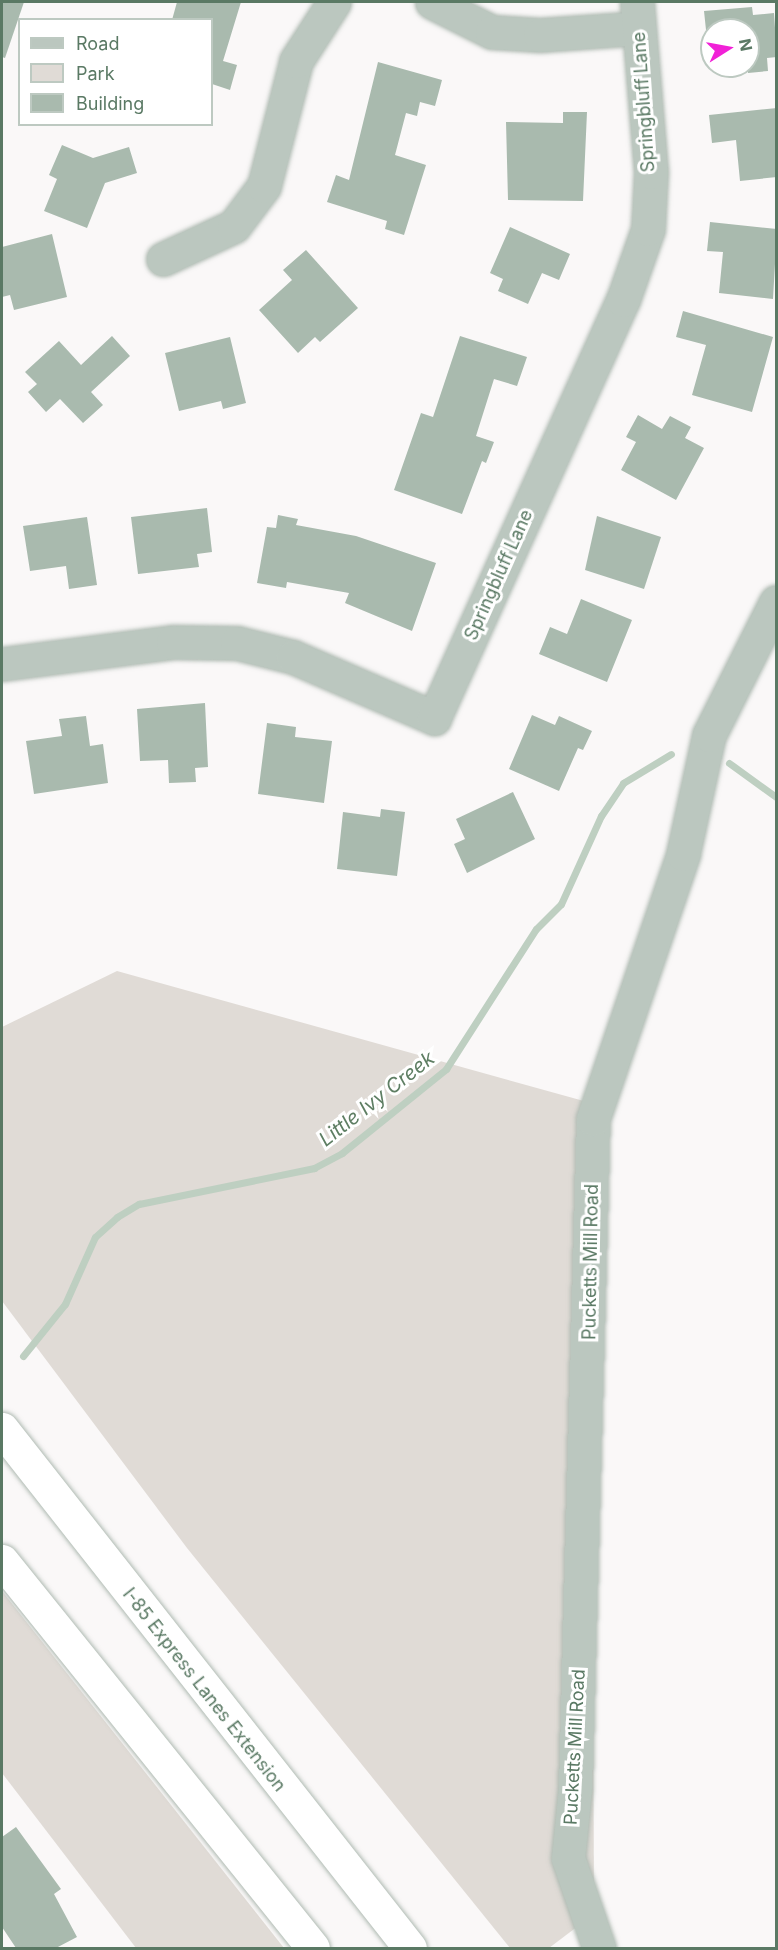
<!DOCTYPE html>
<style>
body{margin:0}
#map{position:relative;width:778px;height:1950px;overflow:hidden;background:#faf8f8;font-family:Inter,sans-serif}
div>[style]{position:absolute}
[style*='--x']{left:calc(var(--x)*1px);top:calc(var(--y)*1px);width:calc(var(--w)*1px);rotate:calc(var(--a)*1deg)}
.green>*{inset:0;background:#e0dbd6}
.stream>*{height:7px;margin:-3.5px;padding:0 3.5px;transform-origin:3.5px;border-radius:3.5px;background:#becfc1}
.building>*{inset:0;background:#a9baae}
.roads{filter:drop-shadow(0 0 2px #b0bbb3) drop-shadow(0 0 2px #b0bbb3)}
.minor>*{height:33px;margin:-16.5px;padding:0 16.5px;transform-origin:16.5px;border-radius:16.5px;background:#bbc7bf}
.highway>*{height:33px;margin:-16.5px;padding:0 16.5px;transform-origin:16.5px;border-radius:16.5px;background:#fff}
span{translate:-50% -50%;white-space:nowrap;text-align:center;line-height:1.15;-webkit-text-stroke:6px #fff;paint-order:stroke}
.street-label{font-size:18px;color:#5a7964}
.water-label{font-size:20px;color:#5e7e63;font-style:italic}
.frame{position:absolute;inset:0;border:3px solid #5a7964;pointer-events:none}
.legend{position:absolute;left:18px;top:18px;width:195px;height:108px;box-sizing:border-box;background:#fff;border:2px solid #bdc9c1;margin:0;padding:8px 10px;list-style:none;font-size:18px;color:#5a7964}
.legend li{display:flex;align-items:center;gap:12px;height:30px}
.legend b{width:30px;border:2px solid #bdc9c1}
.north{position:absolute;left:700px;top:18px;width:60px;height:60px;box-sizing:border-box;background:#fff;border:2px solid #bdc9c1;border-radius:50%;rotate:79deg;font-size:16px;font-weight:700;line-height:24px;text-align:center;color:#5a7964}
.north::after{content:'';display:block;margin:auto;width:21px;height:27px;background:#f121d7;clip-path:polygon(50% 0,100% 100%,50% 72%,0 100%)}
</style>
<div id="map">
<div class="green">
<i style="clip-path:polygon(117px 971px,591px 1103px,594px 1914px,549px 1948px,510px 1948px,187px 1548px,2px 1301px,2px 1027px)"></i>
<i style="clip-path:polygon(2px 1591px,284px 1948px,136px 1948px,2px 1773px)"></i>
</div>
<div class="stream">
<i style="--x:729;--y:763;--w:58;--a:35.9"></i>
<i style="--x:23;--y:1356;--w:67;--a:-51.1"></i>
<i style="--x:65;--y:1304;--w:73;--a:-65.9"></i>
<i style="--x:95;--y:1237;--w:30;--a:-42"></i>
<i style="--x:117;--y:1217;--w:26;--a:-31"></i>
<i style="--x:139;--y:1204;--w:179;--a:-11.6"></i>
<i style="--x:314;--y:1168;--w:32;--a:-28"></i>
<i style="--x:342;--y:1153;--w:134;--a:-38.9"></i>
<i style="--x:446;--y:1069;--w:166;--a:-57.3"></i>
<i style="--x:536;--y:929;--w:35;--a:-45"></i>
<i style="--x:561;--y:904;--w:97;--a:-65.6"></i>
<i style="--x:601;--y:816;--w:40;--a:-56"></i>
<i style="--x:623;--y:783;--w:56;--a:-31.1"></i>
</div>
<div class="building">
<i style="clip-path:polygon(2px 2px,24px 2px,5px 58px,2px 57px)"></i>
<i style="clip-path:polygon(177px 2px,241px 2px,223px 61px,237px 65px,230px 90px,212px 84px,212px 20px,172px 20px)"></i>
<i style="clip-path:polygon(752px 7px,753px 15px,774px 13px,777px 57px,767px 58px,768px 71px,748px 73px,748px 30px,706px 30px,704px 11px)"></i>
<i style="clip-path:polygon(378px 62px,442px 80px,435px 106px,420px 102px,417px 116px,406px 113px,395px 155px,426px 165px,404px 235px,385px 229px,387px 221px,327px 202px,336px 175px,349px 180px)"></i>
<i style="clip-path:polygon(777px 108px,777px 177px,740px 181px,736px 140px,712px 143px,709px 115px)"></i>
<i style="clip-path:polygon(563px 112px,587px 112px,583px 201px,508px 200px,506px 122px,563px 123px)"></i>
<i style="clip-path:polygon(62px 145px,93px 158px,129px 147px,137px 173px,105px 183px,87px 228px,44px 211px,57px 179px,49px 175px)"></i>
<i style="clip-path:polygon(710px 222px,777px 229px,773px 299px,719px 293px,723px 252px,707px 251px)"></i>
<i style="clip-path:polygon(510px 227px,570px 254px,559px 280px,542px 273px,528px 304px,498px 291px,503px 279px,490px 273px)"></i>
<i style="clip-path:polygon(52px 234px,67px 297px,14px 310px,10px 295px,2px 297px,2px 247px)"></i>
<i style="clip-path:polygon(306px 250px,358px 308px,320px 342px,315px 337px,298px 353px,259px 310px,292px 280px,283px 270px)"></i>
<i style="clip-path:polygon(683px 311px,773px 337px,752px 412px,692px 395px,706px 345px,676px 337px)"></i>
<i style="clip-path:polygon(112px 336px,130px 356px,91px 392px,103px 405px,83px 423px,60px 399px,46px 412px,28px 392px,37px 384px,25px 372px,59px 341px,81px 365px)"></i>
<i style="clip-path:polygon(460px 336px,527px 357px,517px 386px,494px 379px,476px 436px,494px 442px,486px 463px,482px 461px,462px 514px,394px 490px,421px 413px,433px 417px)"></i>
<i style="clip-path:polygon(230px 337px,246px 403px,223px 409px,221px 401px,179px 411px,165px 353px)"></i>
<i style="clip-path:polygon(638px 415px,662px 429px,670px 416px,691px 427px,685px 438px,704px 448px,676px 500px,621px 470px,636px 442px,626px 437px)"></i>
<i style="clip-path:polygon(207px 508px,212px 552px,197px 554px,199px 567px,138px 574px,131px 517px)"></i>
<i style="clip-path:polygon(278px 515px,298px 519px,296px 525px,356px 536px,436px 563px,412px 631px,345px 603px,349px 593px,287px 582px,286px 588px,257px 583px,267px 527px,276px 528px)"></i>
<i style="clip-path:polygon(597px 516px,661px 537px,644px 589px,585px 570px)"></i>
<i style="clip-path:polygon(87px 517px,97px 585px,69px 589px,66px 566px,30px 571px,23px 526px)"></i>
<i style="clip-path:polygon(581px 599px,632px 620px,607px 682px,539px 654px,550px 627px,567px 634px)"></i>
<i style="clip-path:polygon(205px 703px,208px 767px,195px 768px,196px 782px,169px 783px,168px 760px,140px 761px,137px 709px)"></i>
<i style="clip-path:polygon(532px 715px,555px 725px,559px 716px,592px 731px,583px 750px,578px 748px,559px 791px,509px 769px)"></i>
<i style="clip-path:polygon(86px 716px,90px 746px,103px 744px,108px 783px,34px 794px,26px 741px,62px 736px,59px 719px)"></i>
<i style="clip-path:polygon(267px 723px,296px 727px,295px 737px,332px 741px,324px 803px,258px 794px)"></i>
<i style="clip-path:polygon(513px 792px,535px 839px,467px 873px,454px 844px,465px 839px,456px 819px)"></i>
<i style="clip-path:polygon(381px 809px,405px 812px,397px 876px,337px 869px,343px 812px,380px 817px)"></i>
<i style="clip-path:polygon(16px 1827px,61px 1889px,54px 1894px,77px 1937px,56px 1948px,16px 1948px,2px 1927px,2px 1837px)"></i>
</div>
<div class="roads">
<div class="minor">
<i style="--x:432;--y:2;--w:67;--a:26.6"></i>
<i style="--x:492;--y:32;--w:48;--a:3.6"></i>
<i style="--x:540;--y:35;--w:99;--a:-4"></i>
<i style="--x:163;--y:259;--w:78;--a:-24.9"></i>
<i style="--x:234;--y:226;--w:50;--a:-53.1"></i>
<i style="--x:264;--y:186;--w:129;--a:-75.6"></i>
<i style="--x:296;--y:61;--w:70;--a:-57.2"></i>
<i style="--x:2;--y:664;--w:172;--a:-7.3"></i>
<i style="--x:173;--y:642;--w:64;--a:0.9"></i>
<i style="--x:237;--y:643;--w:58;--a:14"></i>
<i style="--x:293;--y:657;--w:154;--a:23.4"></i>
<i style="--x:434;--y:718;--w:459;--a:-65.7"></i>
<i style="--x:623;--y:300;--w:75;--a:-70.6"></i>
<i style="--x:648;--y:229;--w:57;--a:-87"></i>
<i style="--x:651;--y:172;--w:171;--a:-94.7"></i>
<i style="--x:599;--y:1948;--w:95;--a:-109"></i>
<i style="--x:568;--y:1858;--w:70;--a:-84.3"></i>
<i style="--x:575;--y:1788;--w:669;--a:-88.46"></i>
<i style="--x:593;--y:1119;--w:280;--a:-71.2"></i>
<i style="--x:683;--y:854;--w:122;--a:-77.7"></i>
<i style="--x:709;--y:735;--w:149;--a:-63.3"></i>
</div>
<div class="highway">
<i style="--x:2;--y:1429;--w:660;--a:51.83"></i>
<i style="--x:2;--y:1561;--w:496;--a:51.2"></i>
</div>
</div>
<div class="street-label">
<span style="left:644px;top:102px;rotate:-94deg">Springbluff Lane</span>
<span style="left:499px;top:575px;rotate:-66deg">Springbluff Lane</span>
<span style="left:591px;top:1262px;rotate:-89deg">Pucketts Mill Road</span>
<span style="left:204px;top:1690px;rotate:52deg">I-85 Express Lanes Extension</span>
<span style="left:575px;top:1747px;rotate:-87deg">Pucketts Mill Road</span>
</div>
<div class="water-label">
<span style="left:377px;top:1099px;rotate:-38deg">Little Ivy Creek</span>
</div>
<div class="frame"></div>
<ul class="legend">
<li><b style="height:8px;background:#bbc7bf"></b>Road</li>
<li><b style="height:16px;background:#e0dbd6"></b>Park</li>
<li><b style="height:16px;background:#a9baae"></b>Building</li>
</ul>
<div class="north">N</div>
</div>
